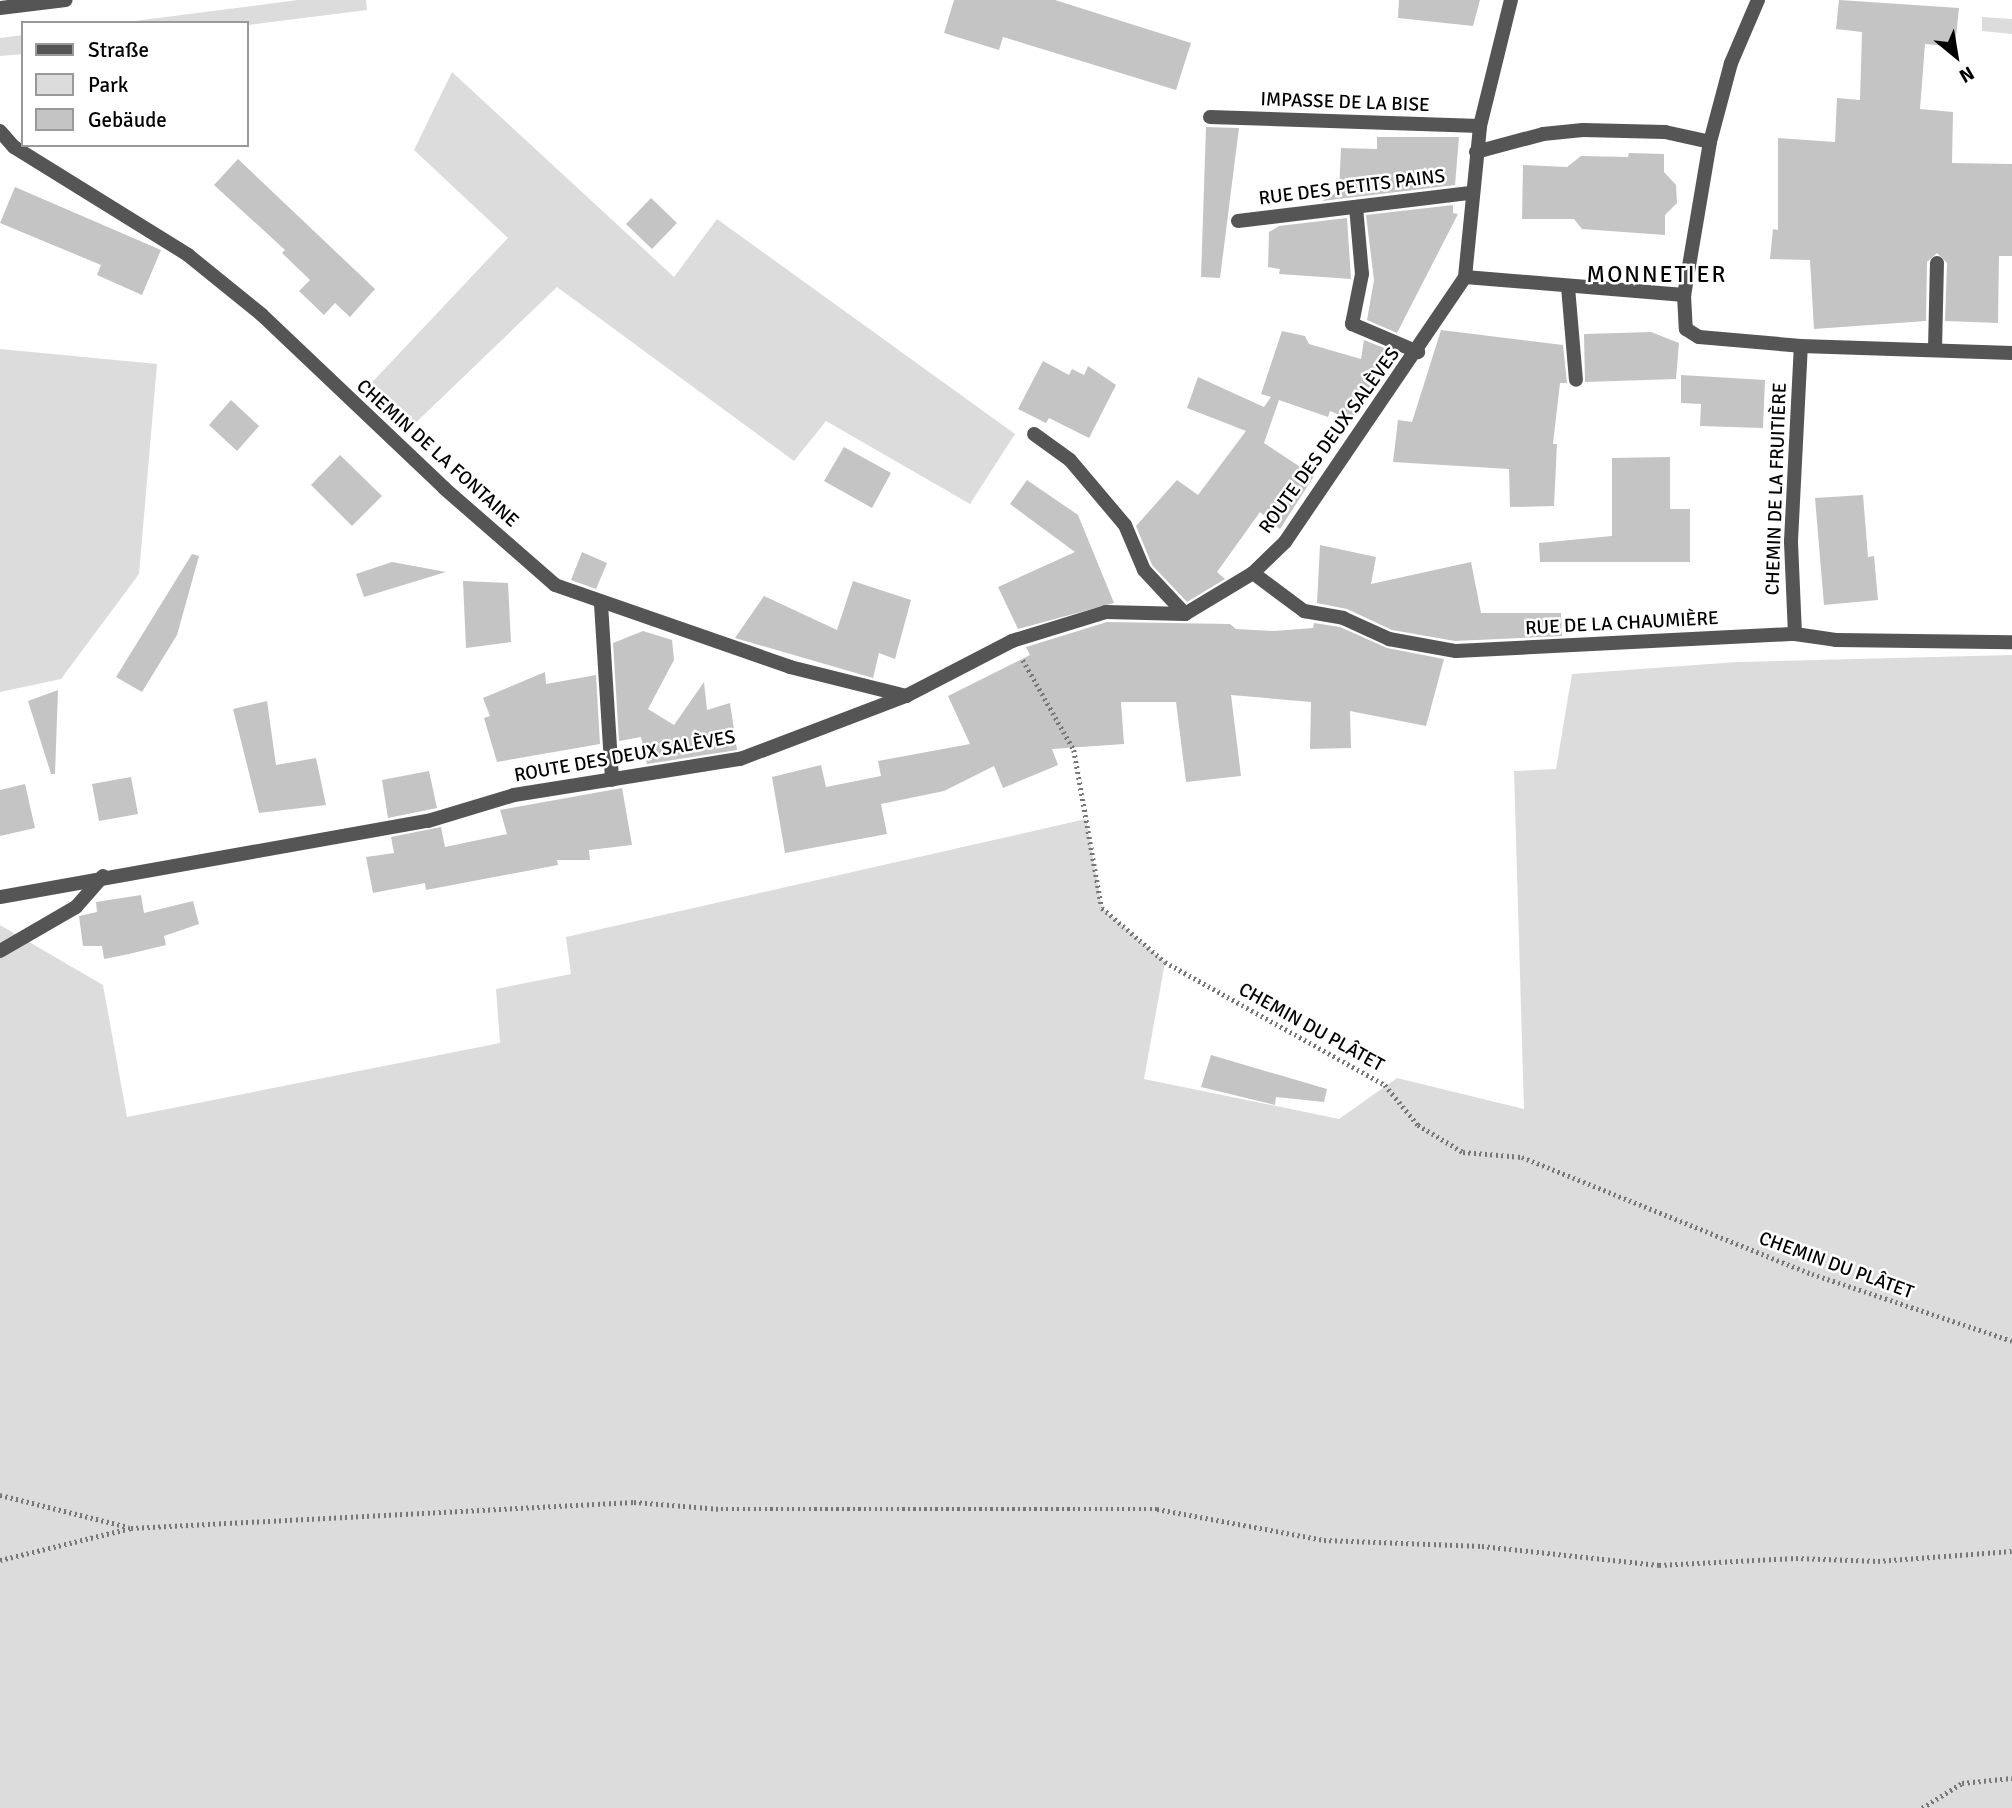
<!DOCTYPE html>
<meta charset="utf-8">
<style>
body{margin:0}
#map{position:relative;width:2012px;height:1808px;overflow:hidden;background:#fff;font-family:Signika,sans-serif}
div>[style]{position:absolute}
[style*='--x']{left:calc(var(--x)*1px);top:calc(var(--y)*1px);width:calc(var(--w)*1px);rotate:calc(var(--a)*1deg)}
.green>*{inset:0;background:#dcdcdc}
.building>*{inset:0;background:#c4c4c4}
.path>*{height:4.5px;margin-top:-2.25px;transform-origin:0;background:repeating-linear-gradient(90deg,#777 0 2px,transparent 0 5.5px)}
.service>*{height:14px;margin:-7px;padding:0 7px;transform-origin:7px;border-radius:7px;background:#555}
.minor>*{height:14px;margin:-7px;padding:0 7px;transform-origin:7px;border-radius:7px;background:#555}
.tertiary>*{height:14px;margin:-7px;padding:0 7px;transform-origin:7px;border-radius:7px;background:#555}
span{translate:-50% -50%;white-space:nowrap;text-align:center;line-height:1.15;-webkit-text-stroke:5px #fff;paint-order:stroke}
.street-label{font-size:19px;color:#000}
.quarter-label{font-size:23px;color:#000;letter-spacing:2px}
.legend{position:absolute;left:21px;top:21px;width:228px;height:126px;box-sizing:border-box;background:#fff;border:2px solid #999;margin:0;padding:9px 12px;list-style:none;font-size:21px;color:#000}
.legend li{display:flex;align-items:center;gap:14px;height:35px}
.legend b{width:35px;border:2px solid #999}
.north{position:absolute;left:1921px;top:21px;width:70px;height:70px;-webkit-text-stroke:5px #fff;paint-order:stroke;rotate:150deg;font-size:19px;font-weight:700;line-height:28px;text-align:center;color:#000}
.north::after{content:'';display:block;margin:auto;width:24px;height:32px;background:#000;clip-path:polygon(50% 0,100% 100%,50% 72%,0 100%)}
</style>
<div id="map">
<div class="green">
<i style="clip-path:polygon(298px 0,366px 0,367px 10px,247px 25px,119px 23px)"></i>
<i style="clip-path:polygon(1982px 17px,2012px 19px,2012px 34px,1982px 31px)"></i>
<i style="clip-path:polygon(23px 35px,23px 54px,0 56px,0 38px)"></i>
<i style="clip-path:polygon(452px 72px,674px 277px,717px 219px,1015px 434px,970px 504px,826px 421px,794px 461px,557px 287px,405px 433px,361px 394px,508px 238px,414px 150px)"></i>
<i style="clip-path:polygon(0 349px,157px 364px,139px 574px,61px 679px,0 692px)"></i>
<i style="clip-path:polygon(2012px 655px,2012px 1808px,0 1808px,0 925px,103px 985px,127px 1117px,500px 1043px,496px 989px,571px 974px,566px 937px,1086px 819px,1102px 908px,1165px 962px,1144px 1079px,1339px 1119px,1397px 1078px,1524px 1109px,1514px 771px,1556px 769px,1572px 674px,1737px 662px)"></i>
</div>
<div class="building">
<i style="clip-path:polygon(954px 0,1055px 0,1191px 43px,1176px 90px,1003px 37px,999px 50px,944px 33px)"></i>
<i style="clip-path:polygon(1399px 0,1480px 0,1473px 26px,1398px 18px)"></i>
<i style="clip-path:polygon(1839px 0,1959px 8px,1955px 47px,1925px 44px,1920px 109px,1953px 112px,1952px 163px,2012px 164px,2012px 256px,1999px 256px,1998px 323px,1945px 321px,1947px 263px,1937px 253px,1927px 262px,1926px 321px,1814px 329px,1810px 260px,1770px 259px,1773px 229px,1778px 230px,1778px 138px,1835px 142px,1837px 98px,1860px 100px,1862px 32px,1836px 29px)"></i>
<i style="clip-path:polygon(1206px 127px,1239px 128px,1220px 278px,1201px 277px)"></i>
<i style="clip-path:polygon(1377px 137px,1459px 137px,1455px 185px,1322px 201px,1339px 191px,1341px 148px,1377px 149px)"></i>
<i style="clip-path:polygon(1629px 153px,1664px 154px,1664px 172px,1676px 185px,1677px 203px,1665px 215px,1665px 235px,1582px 229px,1574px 219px,1522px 219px,1523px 165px,1567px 167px,1581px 156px,1628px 157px)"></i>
<i style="clip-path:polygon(238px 159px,375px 289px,350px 317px,335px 303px,324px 315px,299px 291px,310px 280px,282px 253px,285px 250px,214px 185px)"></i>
<i style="clip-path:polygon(15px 187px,161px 250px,142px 295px,97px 275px,101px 265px,0 223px)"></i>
<i style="clip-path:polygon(651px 198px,677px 223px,652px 249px,626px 224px)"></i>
<i style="clip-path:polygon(1453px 205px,1453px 213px,1458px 214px,1397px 333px,1367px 320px,1374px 280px,1366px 215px)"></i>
<i style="clip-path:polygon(1347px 218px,1351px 279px,1279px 274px,1280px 269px,1268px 267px,1269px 232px,1279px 226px)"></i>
<i style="clip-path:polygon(1441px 330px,1563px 345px,1567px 383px,1560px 383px,1553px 444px,1557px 444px,1554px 506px,1510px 507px,1509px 469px,1393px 462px,1398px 420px,1412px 422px)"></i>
<i style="clip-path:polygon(1282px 331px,1305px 336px,1309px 344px,1361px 359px,1364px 340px,1389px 350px,1352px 420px,1330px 411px,1328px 417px,1279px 400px,1264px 443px,1314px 476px,1280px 529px,1260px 512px,1217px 572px,1225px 579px,1187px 602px,1152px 565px,1136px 526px,1177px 480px,1198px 495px,1246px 431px,1187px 408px,1198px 377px,1264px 407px,1271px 397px,1261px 394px)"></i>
<i style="clip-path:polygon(1651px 332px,1679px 343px,1676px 379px,1585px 382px,1584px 334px)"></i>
<i style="clip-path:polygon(1043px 361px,1069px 375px,1072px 369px,1084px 375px,1088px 366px,1116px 385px,1089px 438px,1049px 418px,1046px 423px,1018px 409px)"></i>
<i style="clip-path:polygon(1681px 375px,1765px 380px,1763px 428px,1700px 426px,1701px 404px,1681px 403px)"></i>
<i style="clip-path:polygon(231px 400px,259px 426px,237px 451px,209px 425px)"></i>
<i style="clip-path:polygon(844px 447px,891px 473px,872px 508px,824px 481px)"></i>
<i style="clip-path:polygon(340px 455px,382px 496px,352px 526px,311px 485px)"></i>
<i style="clip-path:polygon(1670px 457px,1670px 509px,1690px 509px,1690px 562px,1540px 562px,1539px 543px,1612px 536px,1612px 458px)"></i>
<i style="clip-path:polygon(1027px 480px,1078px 515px,1114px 603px,1018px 629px,998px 587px,1075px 552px,1010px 504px)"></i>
<i style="clip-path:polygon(1863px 495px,1868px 557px,1874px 556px,1878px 600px,1824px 605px,1815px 498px)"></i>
<i style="clip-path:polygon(1320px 545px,1376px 557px,1371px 584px,1471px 562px,1481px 613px,1561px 613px,1562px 636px,1455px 641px,1392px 630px,1347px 609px,1317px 603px)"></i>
<i style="clip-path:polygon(582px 552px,607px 563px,596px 589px,571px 580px)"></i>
<i style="clip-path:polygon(192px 554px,199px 556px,177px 635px,142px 692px,116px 677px)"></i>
<i style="clip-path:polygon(392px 562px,446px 572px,364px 597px,356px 574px)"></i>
<i style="clip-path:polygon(463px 581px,508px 583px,511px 642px,466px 648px)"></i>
<i style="clip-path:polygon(853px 581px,911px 600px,895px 659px,879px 653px,873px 678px,735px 638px,764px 596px,837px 630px)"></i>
<i style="clip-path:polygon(1107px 622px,1230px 624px,1236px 629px,1274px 631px,1313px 628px,1314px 623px,1340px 627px,1387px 648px,1444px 659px,1426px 726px,1350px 711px,1351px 748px,1310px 749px,1311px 702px,1231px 695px,1241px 776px,1186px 782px,1176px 702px,1121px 702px,1124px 744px,1052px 749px,1058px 765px,1003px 788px,994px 766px,944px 791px,881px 804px,887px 834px,785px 853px,772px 777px,821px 765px,826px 787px,881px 776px,878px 761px,970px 744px,948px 696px,1030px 655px,1026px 647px)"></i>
<i style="clip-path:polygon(643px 631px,672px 640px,674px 660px,648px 709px,674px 725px,704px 682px,707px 710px,730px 703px,737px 750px,647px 764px,641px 737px,619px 741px,613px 643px)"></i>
<i style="clip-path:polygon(545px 672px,546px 684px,596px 675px,600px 744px,497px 762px,484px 718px,490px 716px,483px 698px)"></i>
<i style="clip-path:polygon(58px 690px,55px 774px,51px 774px,28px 701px)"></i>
<i style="clip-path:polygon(267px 701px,276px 765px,316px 758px,326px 805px,259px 813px,233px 709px)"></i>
<i style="clip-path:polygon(429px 771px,437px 808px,388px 818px,382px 780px)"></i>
<i style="clip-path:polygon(131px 777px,138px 814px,99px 821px,92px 784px)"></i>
<i style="clip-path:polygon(25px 784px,35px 828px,0 836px,0 790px)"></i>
<i style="clip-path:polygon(622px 788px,632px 845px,589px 850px,590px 860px,557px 860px,558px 865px,426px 890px,425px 883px,373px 893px,366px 857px,394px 853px,391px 837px,441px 827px,445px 847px,507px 834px,500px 810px)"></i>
<i style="clip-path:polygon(141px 895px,144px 913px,193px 901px,199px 924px,164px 936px,166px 945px,129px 954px,104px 959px,102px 946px,83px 946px,79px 916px,97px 912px,96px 902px)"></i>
<i style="clip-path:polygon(1211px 1055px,1327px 1089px,1324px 1102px,1276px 1097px,1275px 1105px,1201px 1087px)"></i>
</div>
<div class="path">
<i style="--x:1023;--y:660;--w:103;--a:60.5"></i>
<i style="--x:1074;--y:750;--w:160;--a:80"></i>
<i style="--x:1102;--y:908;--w:83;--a:40.6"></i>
<i style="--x:1165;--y:962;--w:252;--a:29.2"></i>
<i style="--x:1385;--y:1085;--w:52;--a:50.5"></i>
<i style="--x:1418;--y:1125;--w:52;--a:31"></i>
<i style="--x:1463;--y:1152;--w:59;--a:4.8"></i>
<i style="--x:1522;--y:1157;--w:313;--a:22"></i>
<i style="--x:1812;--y:1274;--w:211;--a:18.5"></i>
<i style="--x:0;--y:1495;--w:132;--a:14"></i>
<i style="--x:0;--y:1560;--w:135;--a:-13.7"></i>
<i style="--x:131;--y:1528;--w:504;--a:-2.96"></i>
<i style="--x:634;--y:1502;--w:87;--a:4.6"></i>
<i style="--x:721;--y:1509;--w:436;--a:0"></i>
<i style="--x:1157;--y:1509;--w:170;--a:10.5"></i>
<i style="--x:1324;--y:1540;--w:158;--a:2.2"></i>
<i style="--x:1482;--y:1546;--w:178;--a:6.1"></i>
<i style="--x:1659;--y:1565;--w:137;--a:-2.9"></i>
<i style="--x:1796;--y:1558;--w:82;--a:2.1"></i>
<i style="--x:1878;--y:1561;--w:134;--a:-4.3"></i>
<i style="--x:1922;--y:1808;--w:47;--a:-32"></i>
<i style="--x:1962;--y:1783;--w:50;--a:-5.7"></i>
</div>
<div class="service">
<i style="--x:1935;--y:350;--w:87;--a:-88.7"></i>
</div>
<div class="minor">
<i style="--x:1758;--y:0;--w:69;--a:113.2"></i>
<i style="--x:1731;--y:63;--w:82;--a:104.9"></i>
<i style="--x:1710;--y:142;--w:155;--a:99.6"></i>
<i style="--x:1684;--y:295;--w:34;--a:87"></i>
<i style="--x:1686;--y:329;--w:15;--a:32"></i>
<i style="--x:1699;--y:337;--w:102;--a:5"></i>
<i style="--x:1801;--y:346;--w:211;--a:1.9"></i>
<i style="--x:1210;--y:117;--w:270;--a:1.9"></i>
<i style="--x:0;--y:131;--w:21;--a:49"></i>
<i style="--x:14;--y:147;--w:205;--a:31.8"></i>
<i style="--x:188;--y:255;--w:95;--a:39"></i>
<i style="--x:262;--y:315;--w:251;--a:43.5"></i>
<i style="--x:444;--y:488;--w:147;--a:41.1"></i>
<i style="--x:555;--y:585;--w:249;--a:19.2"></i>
<i style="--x:790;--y:667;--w:120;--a:14"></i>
<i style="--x:1476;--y:152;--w:69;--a:-15"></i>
<i style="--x:1543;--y:134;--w:40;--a:-5.7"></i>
<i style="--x:1583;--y:130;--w:82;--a:1.4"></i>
<i style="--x:1665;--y:132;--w:46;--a:12.5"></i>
<i style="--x:1356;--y:207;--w:67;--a:84.9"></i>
<i style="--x:1362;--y:274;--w:51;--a:101.3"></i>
<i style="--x:1352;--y:324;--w:72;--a:23"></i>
<i style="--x:1238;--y:221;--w:234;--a:-6.9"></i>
<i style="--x:1465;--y:277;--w:220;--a:4.7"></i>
<i style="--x:1568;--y:287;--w:93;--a:85.1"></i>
<i style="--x:1034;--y:434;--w:44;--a:35.8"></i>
<i style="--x:1070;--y:460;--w:85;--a:49.8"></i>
<i style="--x:1125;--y:525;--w:49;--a:67.1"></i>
<i style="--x:1144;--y:570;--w:60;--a:47"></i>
<i style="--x:1253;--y:573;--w:64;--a:36.7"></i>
<i style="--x:1304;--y:611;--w:40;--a:10"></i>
<i style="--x:1343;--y:618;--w:51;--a:24.5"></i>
<i style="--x:1389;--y:639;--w:68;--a:10.2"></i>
<i style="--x:1456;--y:651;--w:339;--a:-2.9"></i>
<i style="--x:1795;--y:634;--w:41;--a:8.3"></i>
<i style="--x:1836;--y:640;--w:176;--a:0.7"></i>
<i style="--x:601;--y:604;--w:176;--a:86.4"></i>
<i style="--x:1795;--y:634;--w:93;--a:-92.5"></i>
<i style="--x:1791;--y:541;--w:195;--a:-87.1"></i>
<i style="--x:0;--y:897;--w:435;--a:-10.1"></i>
<i style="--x:428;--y:821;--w:90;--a:-16.8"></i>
<i style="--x:514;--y:795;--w:229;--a:-9.1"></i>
<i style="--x:740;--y:759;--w:178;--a:-20.8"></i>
<i style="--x:906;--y:696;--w:119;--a:-27.4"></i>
<i style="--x:1012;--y:641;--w:98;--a:-17.1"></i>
<i style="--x:1106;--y:612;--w:79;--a:1.5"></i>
<i style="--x:1185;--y:614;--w:79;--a:-31.1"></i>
<i style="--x:1253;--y:573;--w:45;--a:-44.1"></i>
<i style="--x:1285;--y:542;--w:320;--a:-55.8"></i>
<i style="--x:1465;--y:277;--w:152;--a:-84.3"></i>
<i style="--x:1480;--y:126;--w:130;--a:-76.2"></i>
<i style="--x:0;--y:951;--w:88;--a:-30.1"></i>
<i style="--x:76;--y:907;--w:41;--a:-48.9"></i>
</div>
<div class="tertiary">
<i style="--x:0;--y:8;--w:66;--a:-6.9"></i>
</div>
<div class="street-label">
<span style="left:1345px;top:103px;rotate:2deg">IMPASSE DE LA BISE</span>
<span style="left:1352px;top:188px;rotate:-7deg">RUE DES PETITS PAINS</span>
<span style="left:1330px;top:441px;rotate:-54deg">ROUTE DES DEUX SALÈVES</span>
<span style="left:437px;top:454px;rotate:42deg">CHEMIN DE LA FONTAINE</span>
<span style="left:1777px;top:489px;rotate:-88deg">CHEMIN DE LA FRUITIÈRE</span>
<span style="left:1622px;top:624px;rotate:-3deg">RUE DE LA CHAUMIÈRE</span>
<span style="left:625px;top:757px;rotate:-10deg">ROUTE DES DEUX SALÈVES</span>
<span style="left:1311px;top:1028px;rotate:29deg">CHEMIN DU PLÂTET</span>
<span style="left:1836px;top:1266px;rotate:20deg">CHEMIN DU PLÂTET</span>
</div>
<div class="quarter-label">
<span style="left:1657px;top:275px">MONNETIER</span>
</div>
<ul class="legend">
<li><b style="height:9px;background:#555"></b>Straße</li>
<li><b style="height:19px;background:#dcdcdc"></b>Park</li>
<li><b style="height:19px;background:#c4c4c4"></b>Gebäude</li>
</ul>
<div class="north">N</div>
</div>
